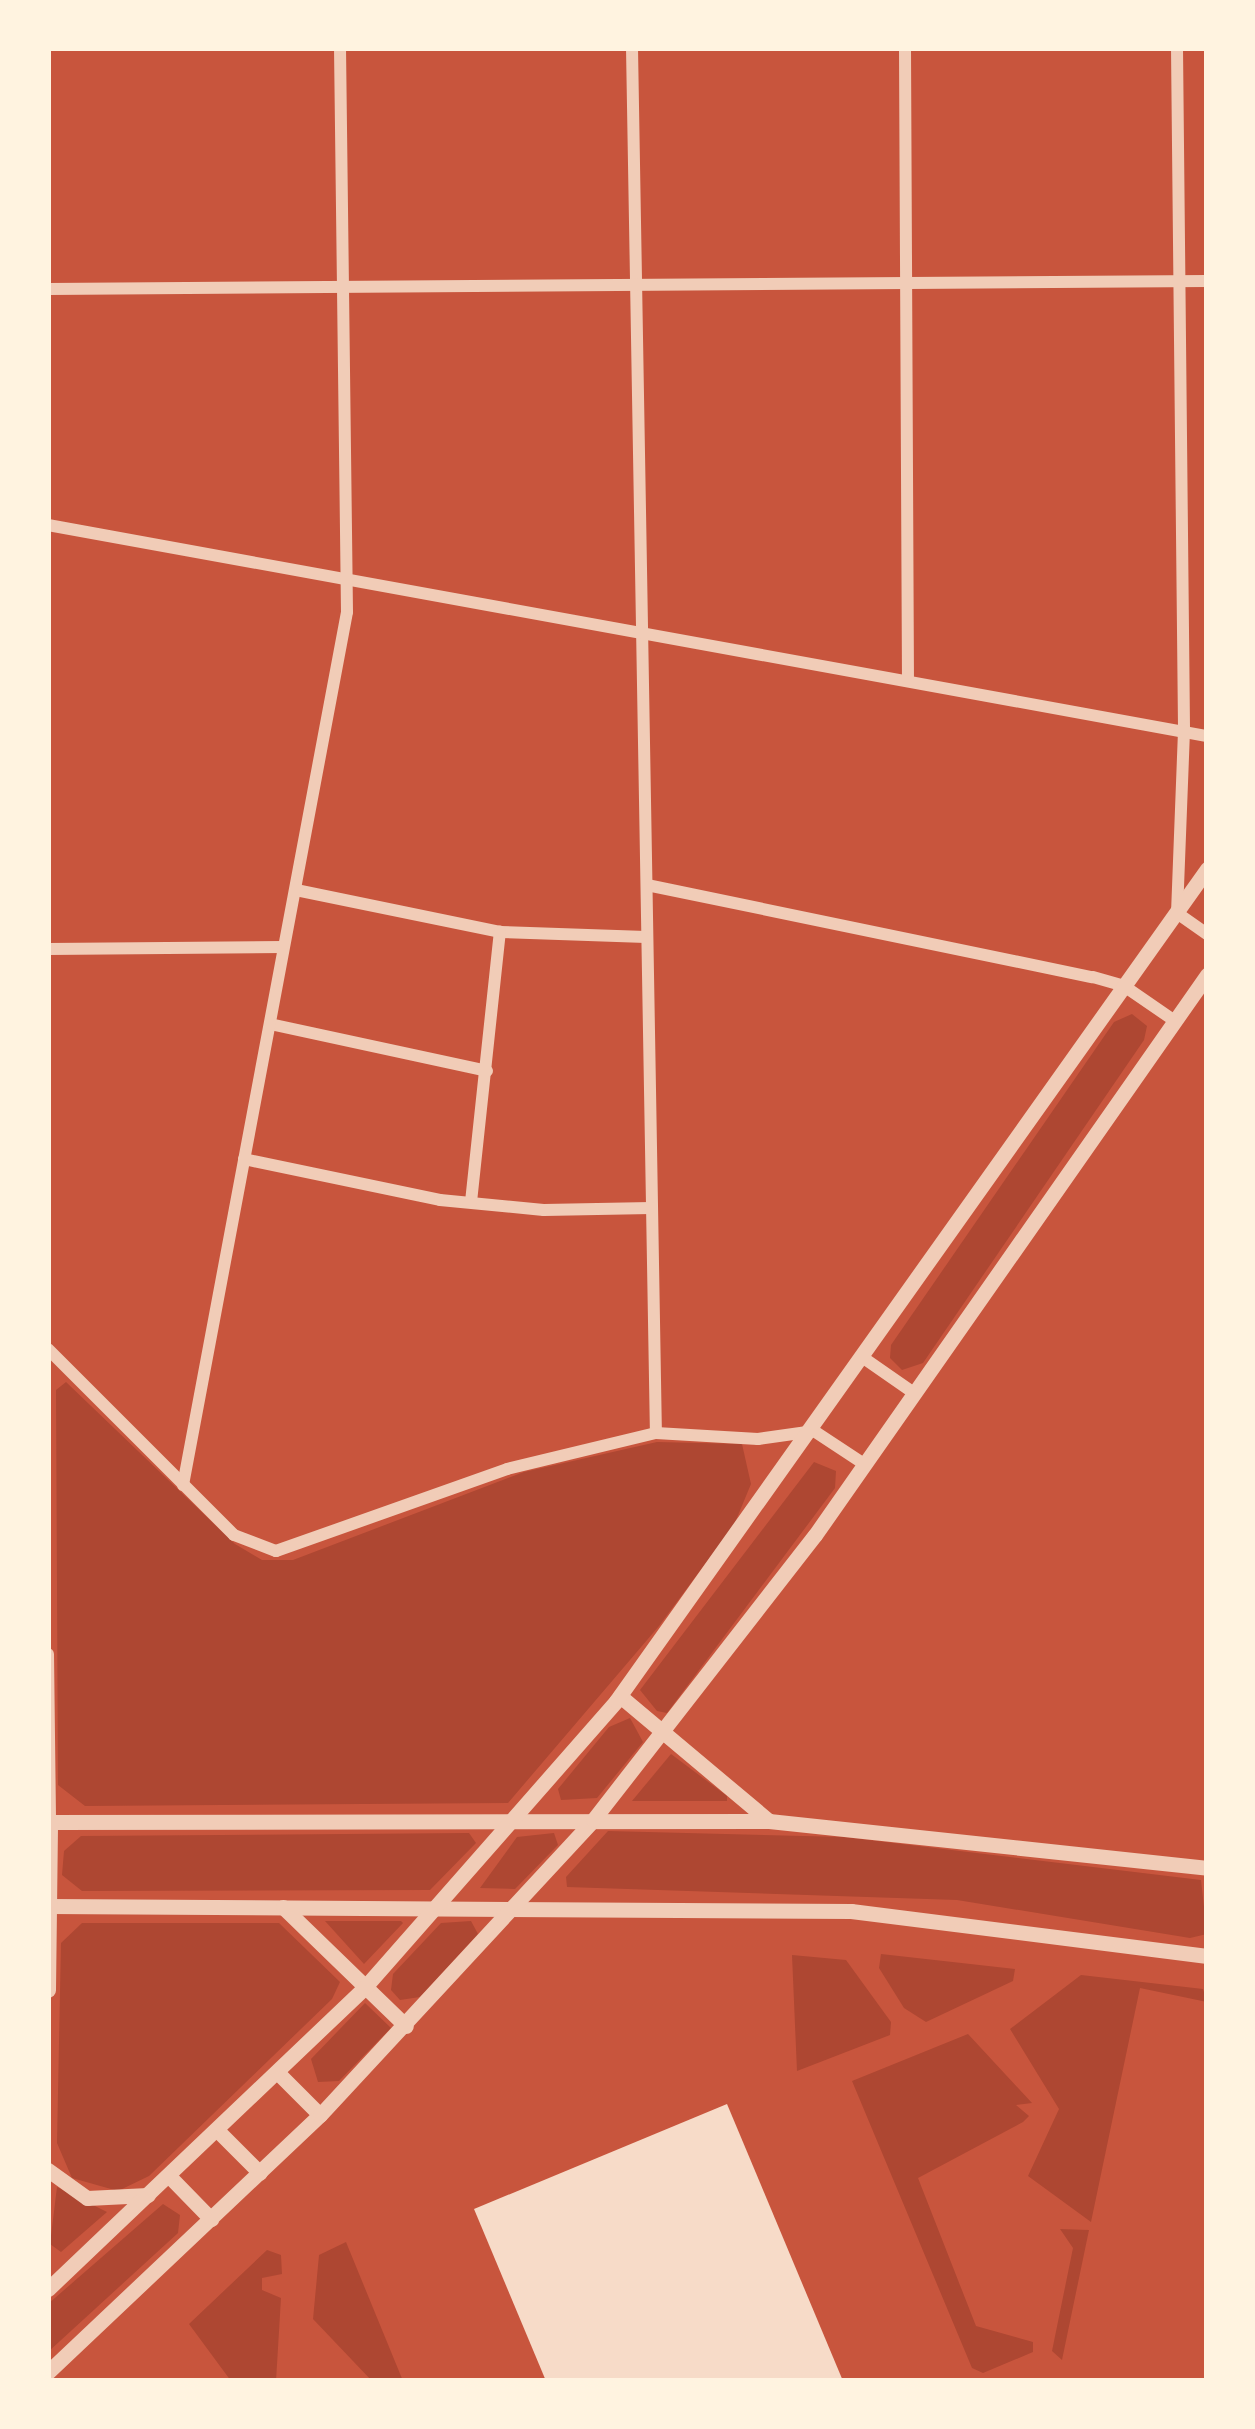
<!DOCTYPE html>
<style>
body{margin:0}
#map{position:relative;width:1255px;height:2429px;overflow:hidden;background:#c8553d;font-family:Arial,sans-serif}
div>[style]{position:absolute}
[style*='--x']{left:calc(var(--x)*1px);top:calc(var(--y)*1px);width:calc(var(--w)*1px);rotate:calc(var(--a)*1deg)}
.green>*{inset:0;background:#ae4732}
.building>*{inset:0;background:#f7dbc8}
.minor>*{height:12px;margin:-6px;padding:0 6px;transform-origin:6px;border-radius:6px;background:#f1ccb7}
.tertiary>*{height:15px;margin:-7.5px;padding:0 7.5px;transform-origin:7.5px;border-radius:7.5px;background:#f1ccb7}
span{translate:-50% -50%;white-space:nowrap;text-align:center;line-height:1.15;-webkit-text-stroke:10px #fff3e0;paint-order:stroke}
.frame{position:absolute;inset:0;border:51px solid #fff3e0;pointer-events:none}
</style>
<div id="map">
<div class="green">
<i style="clip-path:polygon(1132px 1014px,1147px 1026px,1144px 1040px,923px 1363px,902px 1370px,890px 1358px,891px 1345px,1114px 1022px)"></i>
<i style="clip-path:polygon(66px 1382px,235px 1544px,262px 1560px,293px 1560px,524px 1472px,657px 1442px,742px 1444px,751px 1484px,734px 1525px,659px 1626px,508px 1803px,85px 1806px,58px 1785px,56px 1390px)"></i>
<i style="clip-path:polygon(814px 1462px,836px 1471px,835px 1488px,667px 1713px,657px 1711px,640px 1690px)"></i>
<i style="clip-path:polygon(630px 1718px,643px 1742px,597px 1798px,561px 1800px,558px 1789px,609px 1727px)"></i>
<i style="clip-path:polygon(671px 1754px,727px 1796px,727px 1801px,632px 1801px)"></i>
<i style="clip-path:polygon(608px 1831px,844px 1837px,1201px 1880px,1207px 1934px,1190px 1938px,957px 1900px,567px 1887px,566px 1877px)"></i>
<i style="clip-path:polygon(469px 1833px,476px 1843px,430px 1890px,82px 1891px,62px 1875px,64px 1851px,81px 1836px)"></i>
<i style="clip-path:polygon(554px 1833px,558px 1845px,515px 1889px,480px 1888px,517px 1837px)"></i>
<i style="clip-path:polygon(325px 1921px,401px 1921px,403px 1923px,364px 1964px)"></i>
<i style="clip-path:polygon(82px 1923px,279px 1923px,340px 1982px,332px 1999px,149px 2176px,118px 2191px,72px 2178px,57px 2143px,61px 1943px)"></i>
<i style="clip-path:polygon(441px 1923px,471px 1921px,478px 1934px,420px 1997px,400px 2000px,391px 1990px,393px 1974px)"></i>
<i style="clip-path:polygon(881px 1954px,1015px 1969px,1013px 1981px,926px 2022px,904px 2008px,879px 1968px)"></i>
<i style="clip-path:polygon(792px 1955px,846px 1960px,891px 2022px,890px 2035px,797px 2071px)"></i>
<i style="clip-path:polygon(1081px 1975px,1203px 1989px,1207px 2002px,1140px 1988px,1091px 2222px,1028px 2176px,1059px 2109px,1010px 2029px)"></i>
<i style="clip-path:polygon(365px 2003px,391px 2028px,339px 2081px,318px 2082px,311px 2059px)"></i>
<i style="clip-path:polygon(968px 2034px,1032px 2103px,1016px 2105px,1029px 2116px,1023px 2122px,918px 2178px,976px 2326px,1033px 2342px,1033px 2352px,983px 2373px,972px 2368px,852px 2081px)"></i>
<i style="clip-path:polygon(57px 2187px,107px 2212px,61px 2252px,50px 2244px)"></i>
<i style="clip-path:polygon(163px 2204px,180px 2215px,178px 2233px,48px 2352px,48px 2304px)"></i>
<i style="clip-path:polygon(1060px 2229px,1089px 2230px,1062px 2360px,1052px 2351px,1073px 2248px)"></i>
<i style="clip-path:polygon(346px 2242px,403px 2381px,372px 2381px,313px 2319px,319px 2255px)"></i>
<i style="clip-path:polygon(267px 2250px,281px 2255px,282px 2274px,262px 2278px,262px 2290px,281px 2298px,276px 2381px,231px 2381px,189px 2324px)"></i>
</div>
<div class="building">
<i style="clip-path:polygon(727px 2104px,843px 2381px,546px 2381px,474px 2209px)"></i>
</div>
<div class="minor">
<i style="--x:632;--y:48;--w:1385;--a:89.01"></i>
<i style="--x:905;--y:48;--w:632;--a:89.73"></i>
<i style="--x:1177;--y:48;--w:683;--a:89.41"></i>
<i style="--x:1184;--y:731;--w:182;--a:92.2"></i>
<i style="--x:1177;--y:913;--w:37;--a:35"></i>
<i style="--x:48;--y:289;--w:1159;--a:-0.4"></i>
<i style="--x:48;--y:525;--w:1178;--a:10.32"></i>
<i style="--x:647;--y:885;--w:455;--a:11.7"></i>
<i style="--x:1093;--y:977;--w:32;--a:16"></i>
<i style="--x:1124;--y:986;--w:62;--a:34.5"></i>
<i style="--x:296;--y:890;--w:208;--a:11.6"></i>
<i style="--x:500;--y:932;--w:146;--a:2"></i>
<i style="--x:48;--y:949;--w:235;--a:-0.5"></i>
<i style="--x:270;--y:1024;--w:222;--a:12.2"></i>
<i style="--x:244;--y:1159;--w:200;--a:11.8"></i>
<i style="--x:440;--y:1200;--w:104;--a:5.5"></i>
<i style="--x:544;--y:1210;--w:107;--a:-1.1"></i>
<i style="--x:471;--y:1202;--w:272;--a:-83.9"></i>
<i style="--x:48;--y:1349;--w:263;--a:45"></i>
<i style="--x:234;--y:1535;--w:45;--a:20.9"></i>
<i style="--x:276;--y:1551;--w:245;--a:-19.5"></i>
<i style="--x:507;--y:1469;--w:153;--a:-13.6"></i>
<i style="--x:656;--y:1433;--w:102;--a:3.4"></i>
<i style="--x:758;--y:1439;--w:57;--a:-8.1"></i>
<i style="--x:814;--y:1431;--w:60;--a:33.4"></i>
<i style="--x:865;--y:1359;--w:60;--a:34.8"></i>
<i style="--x:183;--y:1485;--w:888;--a:-79.36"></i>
<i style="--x:347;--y:612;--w:564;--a:-90.71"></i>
<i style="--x:48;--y:1654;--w:168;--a:89.3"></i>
</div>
<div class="tertiary">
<i style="--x:620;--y:1696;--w:194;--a:40"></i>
<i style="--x:48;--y:1822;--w:721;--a:-0.08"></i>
<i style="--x:769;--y:1821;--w:441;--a:6.1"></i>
<i style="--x:48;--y:1906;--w:803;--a:0.36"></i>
<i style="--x:851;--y:1911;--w:359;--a:7.2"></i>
<i style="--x:283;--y:1907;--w:171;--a:44.1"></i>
<i style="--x:48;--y:1990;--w:168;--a:-89.3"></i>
<i style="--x:278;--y:2073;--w:59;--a:45"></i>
<i style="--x:218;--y:2131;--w:59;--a:45"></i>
<i style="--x:48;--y:2170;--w:48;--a:35.7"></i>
<i style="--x:87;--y:2198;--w:61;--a:-2.8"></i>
<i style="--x:170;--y:2177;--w:59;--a:45.7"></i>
<i style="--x:48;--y:2289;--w:438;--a:-43.6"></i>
<i style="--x:365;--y:1987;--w:381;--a:-48.7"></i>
<i style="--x:616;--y:1701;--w:1021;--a:-54.61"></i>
<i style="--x:48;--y:2372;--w:374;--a:-43.4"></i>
<i style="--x:320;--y:2115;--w:402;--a:-47.2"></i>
<i style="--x:593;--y:1820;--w:361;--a:-52.1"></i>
<i style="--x:815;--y:1535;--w:684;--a:-55.01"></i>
</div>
<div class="frame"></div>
</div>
